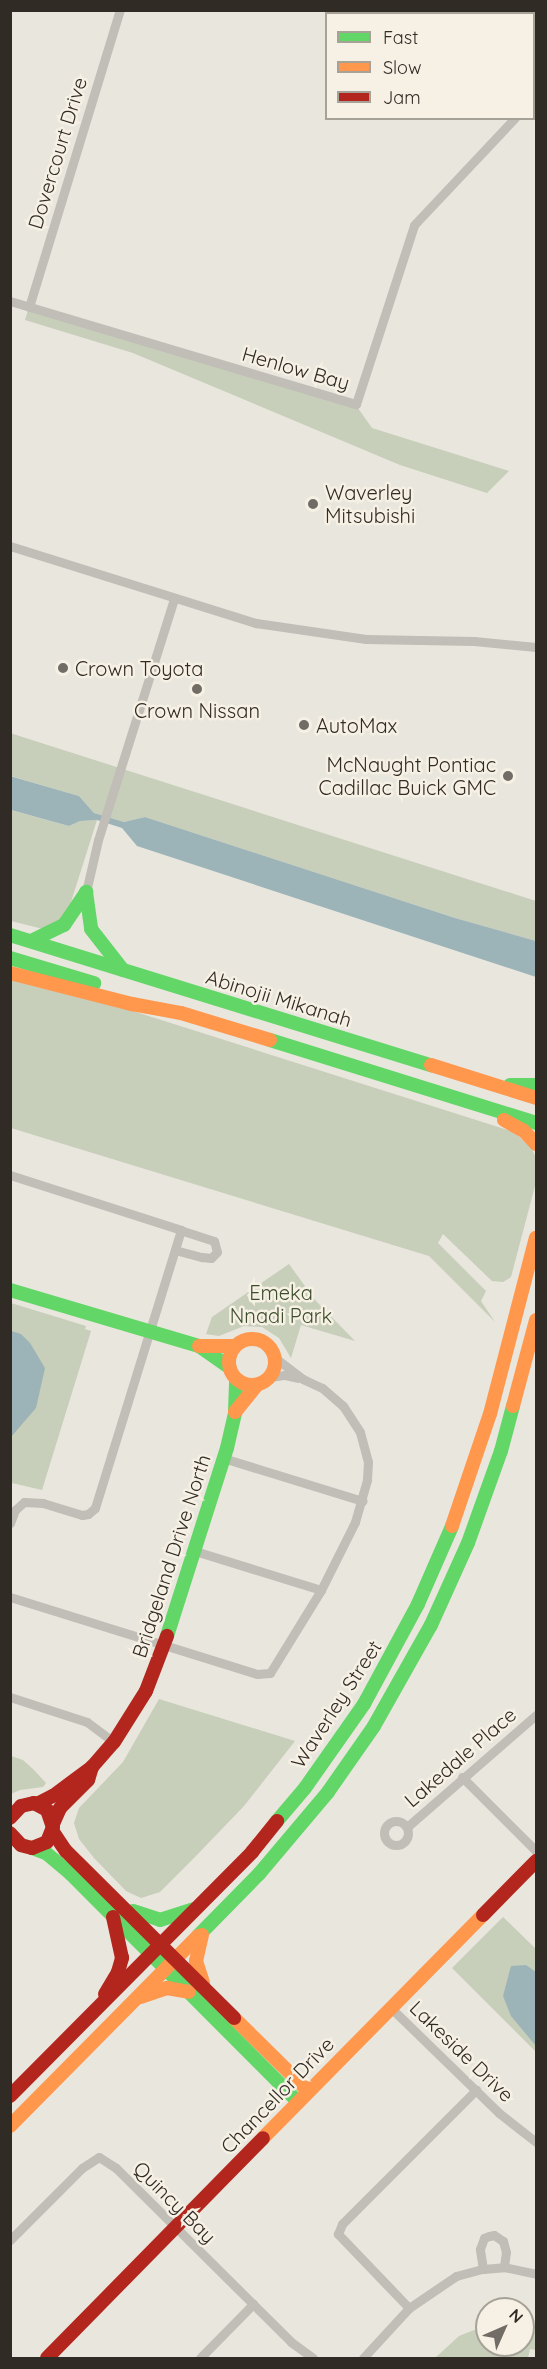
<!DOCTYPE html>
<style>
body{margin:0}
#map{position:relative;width:547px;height:2369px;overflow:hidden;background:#e9e6de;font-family:Quicksand,sans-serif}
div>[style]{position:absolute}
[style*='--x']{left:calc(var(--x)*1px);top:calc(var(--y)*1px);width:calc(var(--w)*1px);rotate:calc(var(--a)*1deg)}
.green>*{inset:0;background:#c7ceb9}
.water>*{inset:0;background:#9cb4b8}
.street>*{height:9px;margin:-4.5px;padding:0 4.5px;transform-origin:4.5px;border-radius:4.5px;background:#c1bdb7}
.street>.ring{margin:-4.5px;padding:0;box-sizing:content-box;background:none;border:9px solid #c1bdb7;border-radius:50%}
.fast>*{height:14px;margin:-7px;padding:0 7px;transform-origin:7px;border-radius:7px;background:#63d668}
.slow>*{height:14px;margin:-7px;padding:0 7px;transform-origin:7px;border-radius:7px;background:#ff974d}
.slow>.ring{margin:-7px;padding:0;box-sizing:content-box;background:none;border:14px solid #ff974d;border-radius:50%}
.jam>*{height:14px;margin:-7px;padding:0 7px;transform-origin:7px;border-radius:7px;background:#b3261e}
.dots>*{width:16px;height:16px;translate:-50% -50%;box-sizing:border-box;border:3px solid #f6f1e4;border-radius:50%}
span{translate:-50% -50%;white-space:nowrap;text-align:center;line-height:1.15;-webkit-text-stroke:5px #f6f1e4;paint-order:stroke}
.street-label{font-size:20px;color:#312b26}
.poi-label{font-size:20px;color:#312b26}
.left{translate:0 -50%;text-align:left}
.right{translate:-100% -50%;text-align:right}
.park-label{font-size:20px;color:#3c4d2d}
.frame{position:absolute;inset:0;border:12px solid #312b26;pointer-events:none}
.legend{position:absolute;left:325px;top:12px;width:210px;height:108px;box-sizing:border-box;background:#f6f1e4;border:2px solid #a7a298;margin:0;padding:8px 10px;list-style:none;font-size:18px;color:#312b26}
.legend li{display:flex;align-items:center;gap:12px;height:30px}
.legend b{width:30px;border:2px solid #a7a298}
.north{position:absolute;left:475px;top:2297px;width:60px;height:60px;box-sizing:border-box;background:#f6f1e4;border:2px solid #a7a298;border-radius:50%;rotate:45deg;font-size:16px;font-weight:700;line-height:24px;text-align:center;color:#312b26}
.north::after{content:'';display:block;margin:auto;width:21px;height:27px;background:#716c66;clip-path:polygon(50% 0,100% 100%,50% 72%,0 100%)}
</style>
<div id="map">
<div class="green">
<i style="clip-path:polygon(29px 307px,355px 404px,372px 428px,509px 471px,487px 493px,400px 465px,133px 353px,25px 320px)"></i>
<i style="clip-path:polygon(10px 733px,536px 901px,536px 941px,455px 918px,145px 817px,124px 822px,94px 813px,79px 796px,11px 776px)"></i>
<i style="clip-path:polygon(10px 810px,69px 826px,80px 821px,97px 820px,71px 902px,60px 920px,43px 929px,11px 921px)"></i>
<i style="clip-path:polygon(10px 972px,514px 1132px,532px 1149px,536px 1158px,536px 1182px,511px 1277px,503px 1282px,492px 1281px,443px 1234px,438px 1243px,486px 1291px,481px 1301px,495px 1322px,429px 1256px,11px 1128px)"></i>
<i style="clip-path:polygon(289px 1264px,315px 1300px,355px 1341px,301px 1325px,291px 1358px,279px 1338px,262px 1327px,244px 1326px,219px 1336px,206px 1334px,212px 1317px)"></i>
<i style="clip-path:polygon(11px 1303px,86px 1326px,85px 1329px,91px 1331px,42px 1490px,12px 1483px,11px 1485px)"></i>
<i style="clip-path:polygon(159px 1699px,295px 1741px,244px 1806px,194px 1858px,160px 1892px,141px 1898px,126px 1891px,94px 1858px,79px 1839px,74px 1823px,79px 1808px,123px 1762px)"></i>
<i style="clip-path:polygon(11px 1756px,23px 1760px,34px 1770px,46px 1783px,43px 1787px,20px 1790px,11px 1794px)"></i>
<i style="clip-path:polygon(503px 1917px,536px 1949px,536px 2052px,452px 1968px)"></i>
<i style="clip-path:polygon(484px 2326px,487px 2326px,487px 2345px,523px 2345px,523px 2328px,536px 2332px,536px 2350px,530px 2349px,528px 2358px,435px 2358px,459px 2336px)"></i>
</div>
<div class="water">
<i style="clip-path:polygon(10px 776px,79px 796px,94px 813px,124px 822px,145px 817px,455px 918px,536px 941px,536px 977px,137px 846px,122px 828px,97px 820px,80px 821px,69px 826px,11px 810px)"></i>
<i style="clip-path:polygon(11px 1331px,21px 1334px,30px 1343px,45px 1368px,36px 1408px,11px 1437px)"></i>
<i style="clip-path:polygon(526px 1965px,536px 1972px,536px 2046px,511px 2016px,503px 1996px,511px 1966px)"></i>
</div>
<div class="street">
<i style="--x:10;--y:301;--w:361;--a:16.6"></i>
<i style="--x:356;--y:404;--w:188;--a:-72"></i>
<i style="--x:414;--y:225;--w:147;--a:-46.7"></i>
<i style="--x:29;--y:307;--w:311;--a:-73"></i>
<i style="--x:10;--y:546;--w:258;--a:17.4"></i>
<i style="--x:256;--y:623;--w:111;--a:8.3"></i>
<i style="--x:366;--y:639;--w:108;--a:1.1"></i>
<i style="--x:474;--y:641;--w:62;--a:5.5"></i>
<i style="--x:86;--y:892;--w:53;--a:-77"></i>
<i style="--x:98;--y:840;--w:253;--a:-72.5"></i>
<i style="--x:10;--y:1175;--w:180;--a:17.8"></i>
<i style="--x:181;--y:1230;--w:291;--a:107.2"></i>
<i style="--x:95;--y:1508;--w:9;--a:139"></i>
<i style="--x:88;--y:1514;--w:6;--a:171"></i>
<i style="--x:82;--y:1515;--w:41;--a:-162.9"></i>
<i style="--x:43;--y:1503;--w:19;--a:-177"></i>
<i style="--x:24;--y:1502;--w:12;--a:138"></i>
<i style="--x:15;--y:1510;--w:14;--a:111"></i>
<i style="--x:175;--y:1250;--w:28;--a:15"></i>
<i style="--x:202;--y:1257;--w:9;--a:6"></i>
<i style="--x:211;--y:1258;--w:8;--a:-45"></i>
<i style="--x:217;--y:1252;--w:11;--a:-105"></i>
<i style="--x:214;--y:1241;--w:35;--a:-162"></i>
<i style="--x:270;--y:1377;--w:15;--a:-8"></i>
<i style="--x:285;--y:1375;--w:13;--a:13"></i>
<i style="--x:223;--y:1458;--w:146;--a:17.1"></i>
<i style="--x:195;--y:1551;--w:132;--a:17.2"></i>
<i style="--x:10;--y:1597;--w:259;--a:17.3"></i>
<i style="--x:257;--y:1674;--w:13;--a:-4"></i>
<i style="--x:270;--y:1673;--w:97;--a:-58.4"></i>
<i style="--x:321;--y:1590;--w:76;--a:-63.4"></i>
<i style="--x:355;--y:1522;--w:44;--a:-74.1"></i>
<i style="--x:367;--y:1480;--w:18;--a:-87"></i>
<i style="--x:368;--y:1462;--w:31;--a:-105"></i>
<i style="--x:360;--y:1432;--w:31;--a:-123"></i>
<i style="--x:343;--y:1406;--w:28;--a:-139"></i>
<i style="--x:322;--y:1388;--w:21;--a:-155"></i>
<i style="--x:303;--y:1379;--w:35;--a:-143"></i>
<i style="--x:10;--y:1697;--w:81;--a:18"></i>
<i style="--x:87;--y:1722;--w:34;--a:37"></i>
<i style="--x:462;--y:1777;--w:105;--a:45"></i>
<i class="ring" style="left:384px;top:1821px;width:15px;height:15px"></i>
<i style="--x:407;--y:1827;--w:171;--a:-41"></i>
<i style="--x:391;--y:2008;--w:151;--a:44.2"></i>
<i style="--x:499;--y:2113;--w:47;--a:38.1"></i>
<i style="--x:10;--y:2240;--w:102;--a:-45"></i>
<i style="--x:82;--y:2168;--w:20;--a:-33"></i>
<i style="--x:99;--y:2157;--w:20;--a:33"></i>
<i style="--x:116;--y:2168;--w:247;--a:44.8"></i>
<i style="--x:291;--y:2342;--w:27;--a:36"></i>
<i style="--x:483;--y:2269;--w:20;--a:-99"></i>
<i style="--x:480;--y:2249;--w:12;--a:-70"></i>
<i style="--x:484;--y:2238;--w:5;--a:-22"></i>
<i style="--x:489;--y:2236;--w:5;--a:-11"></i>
<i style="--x:494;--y:2235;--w:11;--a:34"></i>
<i style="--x:503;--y:2241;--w:11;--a:75"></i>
<i style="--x:506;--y:2252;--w:15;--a:98"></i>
<i style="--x:409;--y:2308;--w:103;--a:-133.8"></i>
<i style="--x:338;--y:2234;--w:11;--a:-68"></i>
<i style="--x:342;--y:2224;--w:190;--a:-45"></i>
<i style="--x:200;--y:2358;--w:76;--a:-45.5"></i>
<i style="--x:363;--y:2358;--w:68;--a:-47.4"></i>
<i style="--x:409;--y:2308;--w:57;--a:-34.2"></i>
<i style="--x:456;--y:2276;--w:28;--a:-15"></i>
<i style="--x:483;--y:2269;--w:21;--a:-5"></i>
<i style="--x:504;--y:2267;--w:33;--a:12"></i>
</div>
<div class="fast">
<i style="--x:534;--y:87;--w:4;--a:56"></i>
<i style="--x:86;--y:892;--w:37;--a:82"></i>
<i style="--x:91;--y:929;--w:52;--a:52"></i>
<i style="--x:10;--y:935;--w:441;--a:17.2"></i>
<i style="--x:31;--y:941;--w:37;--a:-26"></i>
<i style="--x:64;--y:925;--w:40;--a:-56"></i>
<i style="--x:10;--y:958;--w:88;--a:16.6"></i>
<i style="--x:270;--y:1040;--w:279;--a:17.3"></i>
<i style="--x:510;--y:1085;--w:26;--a:0"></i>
<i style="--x:10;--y:1290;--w:197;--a:16.5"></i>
<i style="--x:199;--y:1346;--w:37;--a:35"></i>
<i style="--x:167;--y:1636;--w:197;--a:-72.3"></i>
<i style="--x:227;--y:1448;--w:37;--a:-77"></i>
<i style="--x:235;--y:1412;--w:33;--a:-88"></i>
<i style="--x:277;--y:1821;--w:43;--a:-49.7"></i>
<i style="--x:305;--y:1788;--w:103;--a:-54.9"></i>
<i style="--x:364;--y:1704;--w:114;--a:-61.6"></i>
<i style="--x:418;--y:1604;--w:85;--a:-66.4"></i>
<i style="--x:32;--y:1848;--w:15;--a:20"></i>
<i style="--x:46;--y:1853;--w:33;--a:40"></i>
<i style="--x:71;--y:1874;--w:322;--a:45.1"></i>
<i style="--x:133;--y:1911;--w:28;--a:18"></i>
<i style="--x:160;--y:1920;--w:36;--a:-18"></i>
<i style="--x:198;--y:1936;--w:87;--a:-45.5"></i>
<i style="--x:259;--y:1874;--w:107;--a:-49.9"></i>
<i style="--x:328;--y:1792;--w:80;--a:-55.1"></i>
<i style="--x:374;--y:1726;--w:116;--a:-60.6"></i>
<i style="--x:431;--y:1625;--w:90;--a:-65.7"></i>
<i style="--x:468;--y:1543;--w:98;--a:-70.3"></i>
<i style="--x:501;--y:1451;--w:47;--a:-75.1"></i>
</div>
<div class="slow">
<i style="--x:534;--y:109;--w:4;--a:56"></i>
<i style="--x:10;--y:973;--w:126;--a:14.3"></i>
<i style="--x:132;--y:1004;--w:50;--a:10.4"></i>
<i style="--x:181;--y:1013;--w:93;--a:16.9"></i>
<i style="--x:431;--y:1065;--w:110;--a:17.4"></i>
<i style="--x:504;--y:1120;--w:23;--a:29"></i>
<i style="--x:524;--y:1131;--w:18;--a:47"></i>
<i class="ring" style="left:229px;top:1339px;width:32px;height:32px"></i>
<i style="--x:199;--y:1346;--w:35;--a:0"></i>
<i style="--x:513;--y:1406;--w:89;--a:-75"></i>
<i style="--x:235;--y:1412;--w:35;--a:-51"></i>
<i style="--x:452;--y:1526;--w:118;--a:-71.3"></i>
<i style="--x:490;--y:1414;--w:182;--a:-75.4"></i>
<i style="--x:202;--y:1935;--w:27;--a:103"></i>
<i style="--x:196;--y:1961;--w:23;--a:72"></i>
<i style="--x:141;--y:1997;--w:28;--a:-19"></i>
<i style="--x:167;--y:1988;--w:22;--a:10"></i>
<i style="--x:234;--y:2018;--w:104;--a:44.6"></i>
<i style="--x:10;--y:2126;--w:267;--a:-45.3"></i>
<i style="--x:263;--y:2138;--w:313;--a:-45.4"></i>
</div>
<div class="jam">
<i style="--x:443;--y:10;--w:6;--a:39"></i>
<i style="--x:37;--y:1804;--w:18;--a:-27"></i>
<i style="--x:53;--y:1796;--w:49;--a:-36.6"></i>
<i style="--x:92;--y:1767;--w:33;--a:-49"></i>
<i style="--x:114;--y:1742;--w:60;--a:-57.9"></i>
<i style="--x:146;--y:1691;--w:59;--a:-69.1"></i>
<i style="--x:10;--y:1818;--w:16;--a:-47"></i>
<i style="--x:21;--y:1806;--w:13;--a:-13"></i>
<i style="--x:34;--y:1803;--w:15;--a:28"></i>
<i style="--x:47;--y:1810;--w:18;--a:71"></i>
<i style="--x:53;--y:1827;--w:16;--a:112"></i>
<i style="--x:47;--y:1842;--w:16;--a:158"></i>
<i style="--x:32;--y:1848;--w:11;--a:-165"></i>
<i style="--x:21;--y:1845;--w:16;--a:-133"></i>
<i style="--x:53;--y:1824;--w:17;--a:-66"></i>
<i style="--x:60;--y:1808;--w:40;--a:-45"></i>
<i style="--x:88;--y:1780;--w:14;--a:-73"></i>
<i style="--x:53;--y:1832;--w:23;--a:56"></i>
<i style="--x:66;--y:1851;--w:237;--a:44.8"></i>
<i style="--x:483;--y:1915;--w:76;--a:-45.5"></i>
<i style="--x:105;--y:1994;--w:26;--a:-59"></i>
<i style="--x:118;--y:1972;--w:15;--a:-74"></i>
<i style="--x:122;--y:1958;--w:42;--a:-102.4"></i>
<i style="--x:10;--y:2096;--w:344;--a:-45.2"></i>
<i style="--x:252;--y:1852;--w:40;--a:-51"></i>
<i style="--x:47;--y:2358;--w:308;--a:-45.5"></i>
</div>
<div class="dots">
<i style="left:313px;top:504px;background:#716c66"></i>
<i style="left:63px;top:668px;background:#716c66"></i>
<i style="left:197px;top:689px;background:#716c66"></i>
<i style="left:304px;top:725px;background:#716c66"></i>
<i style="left:508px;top:776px;background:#716c66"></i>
</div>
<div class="street-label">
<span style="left:57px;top:153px;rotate:-73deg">Dovercourt Drive</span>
<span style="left:296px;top:368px;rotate:16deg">Henlow Bay</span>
<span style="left:279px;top:998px;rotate:17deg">Abinojii Mikanah</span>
<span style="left:171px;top:1556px;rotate:-72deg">Bridgeland Drive North</span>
<span style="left:336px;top:1704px;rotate:-57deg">Waverley Street</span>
<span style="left:460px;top:1757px;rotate:-41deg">Lakedale Place</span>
<span style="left:462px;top:2051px;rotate:44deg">Lakeside Drive</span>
<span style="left:277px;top:2095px;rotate:-46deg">Chancellor Drive</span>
<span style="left:175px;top:2202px;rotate:45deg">Quincy Bay</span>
</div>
<div class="poi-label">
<span class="left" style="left:325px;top:504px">Waverley<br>Mitsubishi</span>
<span class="left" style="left:75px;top:668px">Crown Toyota</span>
<span style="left:197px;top:710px">Crown Nissan</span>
<span class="left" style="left:316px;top:725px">AutoMax</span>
<span class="right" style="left:496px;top:776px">McNaught Pontiac<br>Cadillac Buick GMC</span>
</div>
<div class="park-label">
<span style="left:281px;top:1304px">Emeka<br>Nnadi Park</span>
</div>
<div class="frame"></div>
<ul class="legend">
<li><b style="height:8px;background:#63d668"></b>Fast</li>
<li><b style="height:8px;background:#ff974d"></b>Slow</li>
<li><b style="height:8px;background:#b3261e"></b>Jam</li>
</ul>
<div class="north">N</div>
</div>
